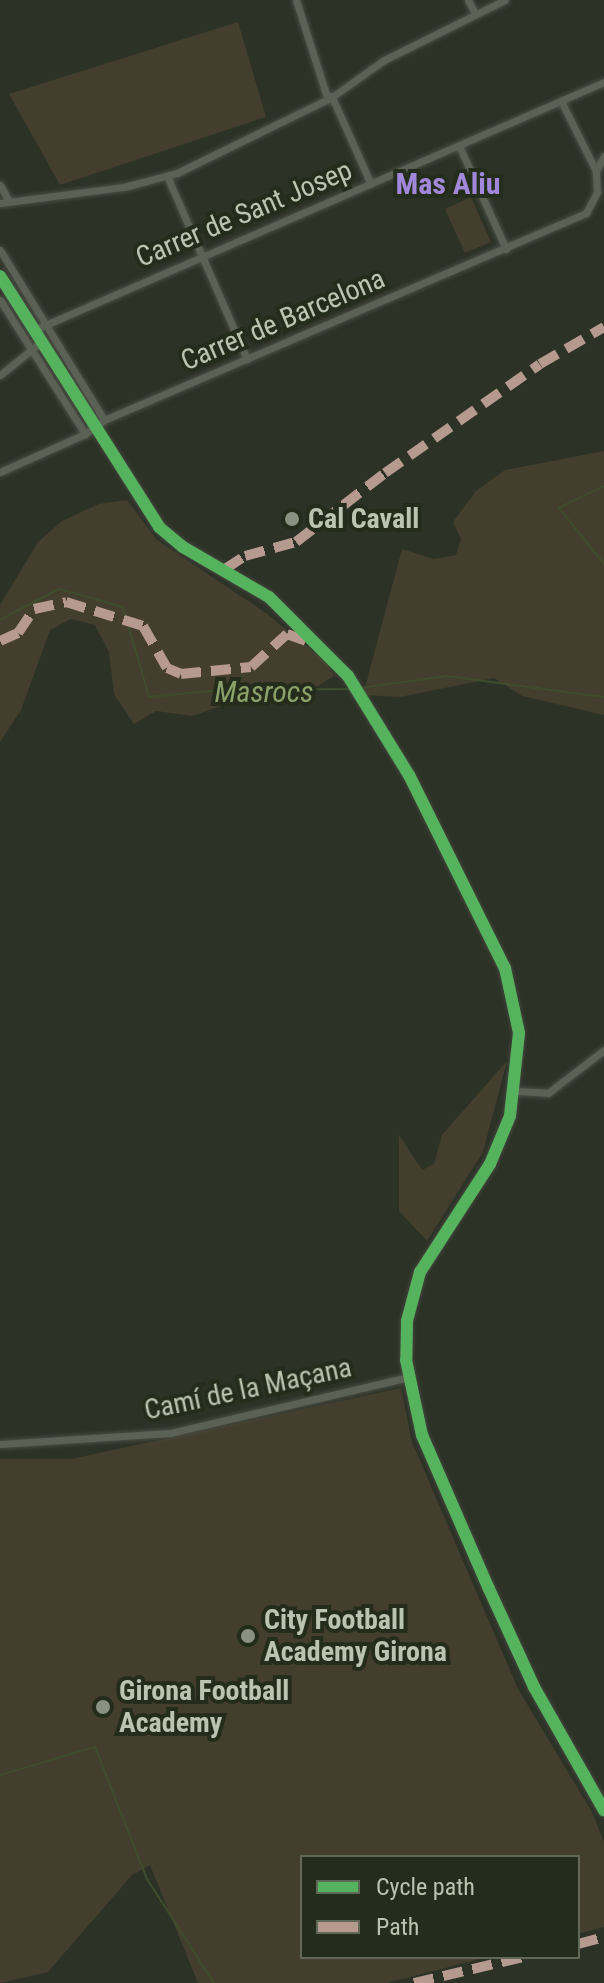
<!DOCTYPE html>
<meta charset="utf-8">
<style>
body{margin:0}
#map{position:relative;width:604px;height:1983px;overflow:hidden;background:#2d3227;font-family:"Roboto Condensed",sans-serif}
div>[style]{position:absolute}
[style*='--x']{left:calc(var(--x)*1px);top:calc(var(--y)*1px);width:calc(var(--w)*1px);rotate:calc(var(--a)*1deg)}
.green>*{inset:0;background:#443e2e}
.stream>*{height:2px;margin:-1px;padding:0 1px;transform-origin:1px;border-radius:1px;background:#3e4e2c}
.roads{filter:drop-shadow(0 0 2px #494d44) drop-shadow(0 0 2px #494d44)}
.street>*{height:7px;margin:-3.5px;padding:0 3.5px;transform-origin:3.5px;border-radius:3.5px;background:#5c6156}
.secondary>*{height:10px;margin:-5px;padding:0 5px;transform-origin:5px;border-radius:5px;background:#5a5f55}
.quiet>*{height:10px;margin-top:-5px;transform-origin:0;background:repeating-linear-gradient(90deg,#b69a8f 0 20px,transparent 0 30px)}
.cycleway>*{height:12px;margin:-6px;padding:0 6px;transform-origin:6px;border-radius:6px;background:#56b35d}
.dots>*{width:22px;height:22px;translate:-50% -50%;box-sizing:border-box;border:4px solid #242d1b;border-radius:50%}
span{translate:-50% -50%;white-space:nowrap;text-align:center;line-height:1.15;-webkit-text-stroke:8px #242d1b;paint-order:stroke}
.street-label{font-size:28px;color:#bbc4b0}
.poi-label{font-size:28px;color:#bbc4b0;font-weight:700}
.left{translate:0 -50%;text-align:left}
.neighbourhood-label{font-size:30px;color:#a188da;font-weight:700}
.water-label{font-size:30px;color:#8aa26a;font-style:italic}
.legend{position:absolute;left:300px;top:1855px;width:280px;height:104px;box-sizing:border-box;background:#242d1b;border:2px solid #606957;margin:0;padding:10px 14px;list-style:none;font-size:24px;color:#bbc4b0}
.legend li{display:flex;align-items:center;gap:16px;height:40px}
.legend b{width:40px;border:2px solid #606957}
</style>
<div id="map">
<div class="green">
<i style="clip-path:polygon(238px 22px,266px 117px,60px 185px,9px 94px)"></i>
<i style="clip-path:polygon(471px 197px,491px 242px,465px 253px,445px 209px)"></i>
<i style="clip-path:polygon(604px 451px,604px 715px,522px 696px,494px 678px,400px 697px,363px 695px,402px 549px,434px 559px,456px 555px,461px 539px,453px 522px,476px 491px,505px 470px)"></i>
<i style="clip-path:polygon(127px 500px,157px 540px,266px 613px,327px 663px,334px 676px,309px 691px,256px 693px,193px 716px,156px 711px,134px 724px,114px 694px,109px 652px,95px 625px,71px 619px,50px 630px,21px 710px,0 742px,0 605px,38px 542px,62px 521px,99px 504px)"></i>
<i style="clip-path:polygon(507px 1061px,483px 1152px,427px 1241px,399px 1211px,399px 1135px,422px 1170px,434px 1164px,442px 1135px)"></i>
<i style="clip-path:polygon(401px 1388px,412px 1442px,518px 1689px,592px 1812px,604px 1842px,604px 1927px,578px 1934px,578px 1857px,302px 1857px,302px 1957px,488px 1957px,387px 1983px,198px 1983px,150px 1865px,132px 1875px,48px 1972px,0 1983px,0 1459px,71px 1459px)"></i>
</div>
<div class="stream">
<i style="--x:604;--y:486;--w:50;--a:153.9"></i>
<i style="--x:559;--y:508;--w:72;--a:51.2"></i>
<i style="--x:0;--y:620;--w:67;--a:-27.7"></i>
<i style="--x:59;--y:589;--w:66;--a:15.7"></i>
<i style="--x:123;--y:607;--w:94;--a:73.9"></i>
<i style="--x:149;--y:697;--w:72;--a:-5.6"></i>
<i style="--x:221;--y:690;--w:132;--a:-0.4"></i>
<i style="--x:360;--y:688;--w:88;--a:-7.9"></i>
<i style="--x:447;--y:676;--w:158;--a:7.6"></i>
<i style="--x:0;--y:1775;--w:99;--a:-16.4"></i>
<i style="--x:95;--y:1747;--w:142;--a:68.5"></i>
<i style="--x:147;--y:1879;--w:124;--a:57.2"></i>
</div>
<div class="roads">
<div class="street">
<i style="--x:296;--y:0;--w:99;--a:72.3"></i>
<i style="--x:326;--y:94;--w:7;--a:27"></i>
<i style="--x:332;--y:97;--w:95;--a:65.9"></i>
<i style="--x:468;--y:0;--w:15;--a:62"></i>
<i style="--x:460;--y:148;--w:111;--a:65.5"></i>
<i style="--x:596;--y:171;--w:17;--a:-62"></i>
<i style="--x:167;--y:176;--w:200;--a:66.4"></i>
<i style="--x:0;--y:185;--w:18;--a:61"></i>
<i style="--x:0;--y:203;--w:125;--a:-7.4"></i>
<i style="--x:124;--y:187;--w:55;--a:-14.8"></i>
<i style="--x:177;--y:173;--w:173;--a:-26.1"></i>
<i style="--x:332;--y:97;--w:64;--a:-35.4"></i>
<i style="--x:384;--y:60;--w:135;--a:-26.4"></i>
<i style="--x:0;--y:250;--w:199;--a:58.5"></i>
<i style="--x:0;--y:300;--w:159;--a:57.6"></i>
<i style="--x:34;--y:330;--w:622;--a:-23.51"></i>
<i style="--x:0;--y:375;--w:53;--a:-38.8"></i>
<i style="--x:0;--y:472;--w:93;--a:-24.1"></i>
<i style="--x:85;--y:434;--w:24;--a:-36"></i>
<i style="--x:104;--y:420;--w:525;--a:-23.24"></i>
<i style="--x:586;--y:213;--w:24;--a:-62"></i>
<i style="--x:597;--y:192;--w:21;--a:-93"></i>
<i style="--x:596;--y:171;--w:78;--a:-116.6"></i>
<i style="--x:515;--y:1091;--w:33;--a:3"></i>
<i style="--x:548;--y:1093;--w:71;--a:-37.5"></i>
<i style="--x:0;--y:1444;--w:170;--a:-3.7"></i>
<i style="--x:170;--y:1433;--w:244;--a:-13.2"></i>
</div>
<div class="secondary">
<i style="--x:0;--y:276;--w:297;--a:57.6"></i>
<i style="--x:159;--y:527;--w:31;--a:40"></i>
<i style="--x:183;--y:547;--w:99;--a:30.2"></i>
<i style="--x:269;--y:597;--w:112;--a:45"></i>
<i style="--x:348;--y:676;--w:116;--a:58.4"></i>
<i style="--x:409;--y:775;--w:216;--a:63.6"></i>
<i style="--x:505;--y:968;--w:66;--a:77.8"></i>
<i style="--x:519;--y:1033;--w:83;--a:96.2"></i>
<i style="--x:510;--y:1116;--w:52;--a:112.6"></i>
<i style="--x:490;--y:1164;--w:129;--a:122.9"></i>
<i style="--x:420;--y:1272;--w:51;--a:104.9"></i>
<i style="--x:407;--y:1321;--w:39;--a:91"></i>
<i style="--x:406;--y:1360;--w:77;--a:78"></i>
<i style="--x:422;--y:1435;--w:168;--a:66.5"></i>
<i style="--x:489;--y:1589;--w:108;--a:65.3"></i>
<i style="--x:534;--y:1687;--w:142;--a:60.4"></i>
</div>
</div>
<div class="quiet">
<i style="--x:225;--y:569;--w:24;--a:-33"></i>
<i style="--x:245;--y:556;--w:53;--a:-15.4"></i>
<i style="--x:296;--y:542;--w:113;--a:-37.8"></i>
<i style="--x:385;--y:473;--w:189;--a:-35.1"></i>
<i style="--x:540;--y:364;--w:74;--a:-30"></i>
<i style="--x:0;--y:641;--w:20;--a:-24"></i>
<i style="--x:18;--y:633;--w:29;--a:-56"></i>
<i style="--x:34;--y:609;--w:33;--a:-12"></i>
<i style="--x:66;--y:602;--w:81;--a:17.3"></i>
<i style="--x:143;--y:626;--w:48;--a:60.3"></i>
<i style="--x:167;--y:668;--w:15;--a:23"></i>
<i style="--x:181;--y:674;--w:70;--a:-5.7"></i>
<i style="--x:251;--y:667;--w:49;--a:-42.5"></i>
<i style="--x:287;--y:634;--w:20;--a:20"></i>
<i style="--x:578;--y:1944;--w:27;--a:-15"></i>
<i style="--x:414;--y:1983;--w:112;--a:-13.4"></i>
</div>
<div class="cycleway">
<i style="--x:0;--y:276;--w:297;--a:57.6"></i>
<i style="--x:159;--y:527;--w:31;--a:40"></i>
<i style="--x:183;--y:547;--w:99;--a:30.2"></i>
<i style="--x:269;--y:597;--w:112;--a:45"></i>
<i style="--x:348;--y:676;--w:116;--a:58.4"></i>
<i style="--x:409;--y:775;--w:216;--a:63.6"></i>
<i style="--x:505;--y:968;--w:66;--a:77.8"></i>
<i style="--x:519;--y:1033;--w:83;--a:96.2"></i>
<i style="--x:510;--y:1116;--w:52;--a:112.6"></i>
<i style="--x:490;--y:1164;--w:129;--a:122.9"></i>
<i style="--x:420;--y:1272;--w:51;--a:104.9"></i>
<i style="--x:407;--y:1321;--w:39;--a:91"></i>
<i style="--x:406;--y:1360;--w:77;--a:78"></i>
<i style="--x:422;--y:1435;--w:168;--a:66.5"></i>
<i style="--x:489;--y:1589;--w:108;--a:65.3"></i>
<i style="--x:534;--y:1687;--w:142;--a:60.4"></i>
</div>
<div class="dots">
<i style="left:292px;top:519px;background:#899180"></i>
<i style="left:248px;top:1636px;background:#899180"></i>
<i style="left:103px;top:1707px;background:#899180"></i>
</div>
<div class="street-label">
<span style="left:244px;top:214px;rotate:-23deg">Carrer de Sant Josep</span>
<span style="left:283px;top:320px;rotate:-23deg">Carrer de Barcelona</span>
<span style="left:248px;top:1389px;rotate:-12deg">Camí de la Maçana</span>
</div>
<div class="poi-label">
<span class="left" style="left:308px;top:519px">Cal Cavall</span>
<span class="left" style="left:264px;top:1636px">City Football<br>Academy Girona</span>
<span class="left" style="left:119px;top:1707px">Girona Football<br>Academy</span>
</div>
<div class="neighbourhood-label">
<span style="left:448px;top:184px">Mas Aliu</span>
</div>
<div class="water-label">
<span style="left:264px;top:692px">Masrocs</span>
</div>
<ul class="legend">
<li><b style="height:10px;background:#56b35d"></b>Cycle path</li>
<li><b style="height:10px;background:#b69a8f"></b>Path</li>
</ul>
</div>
